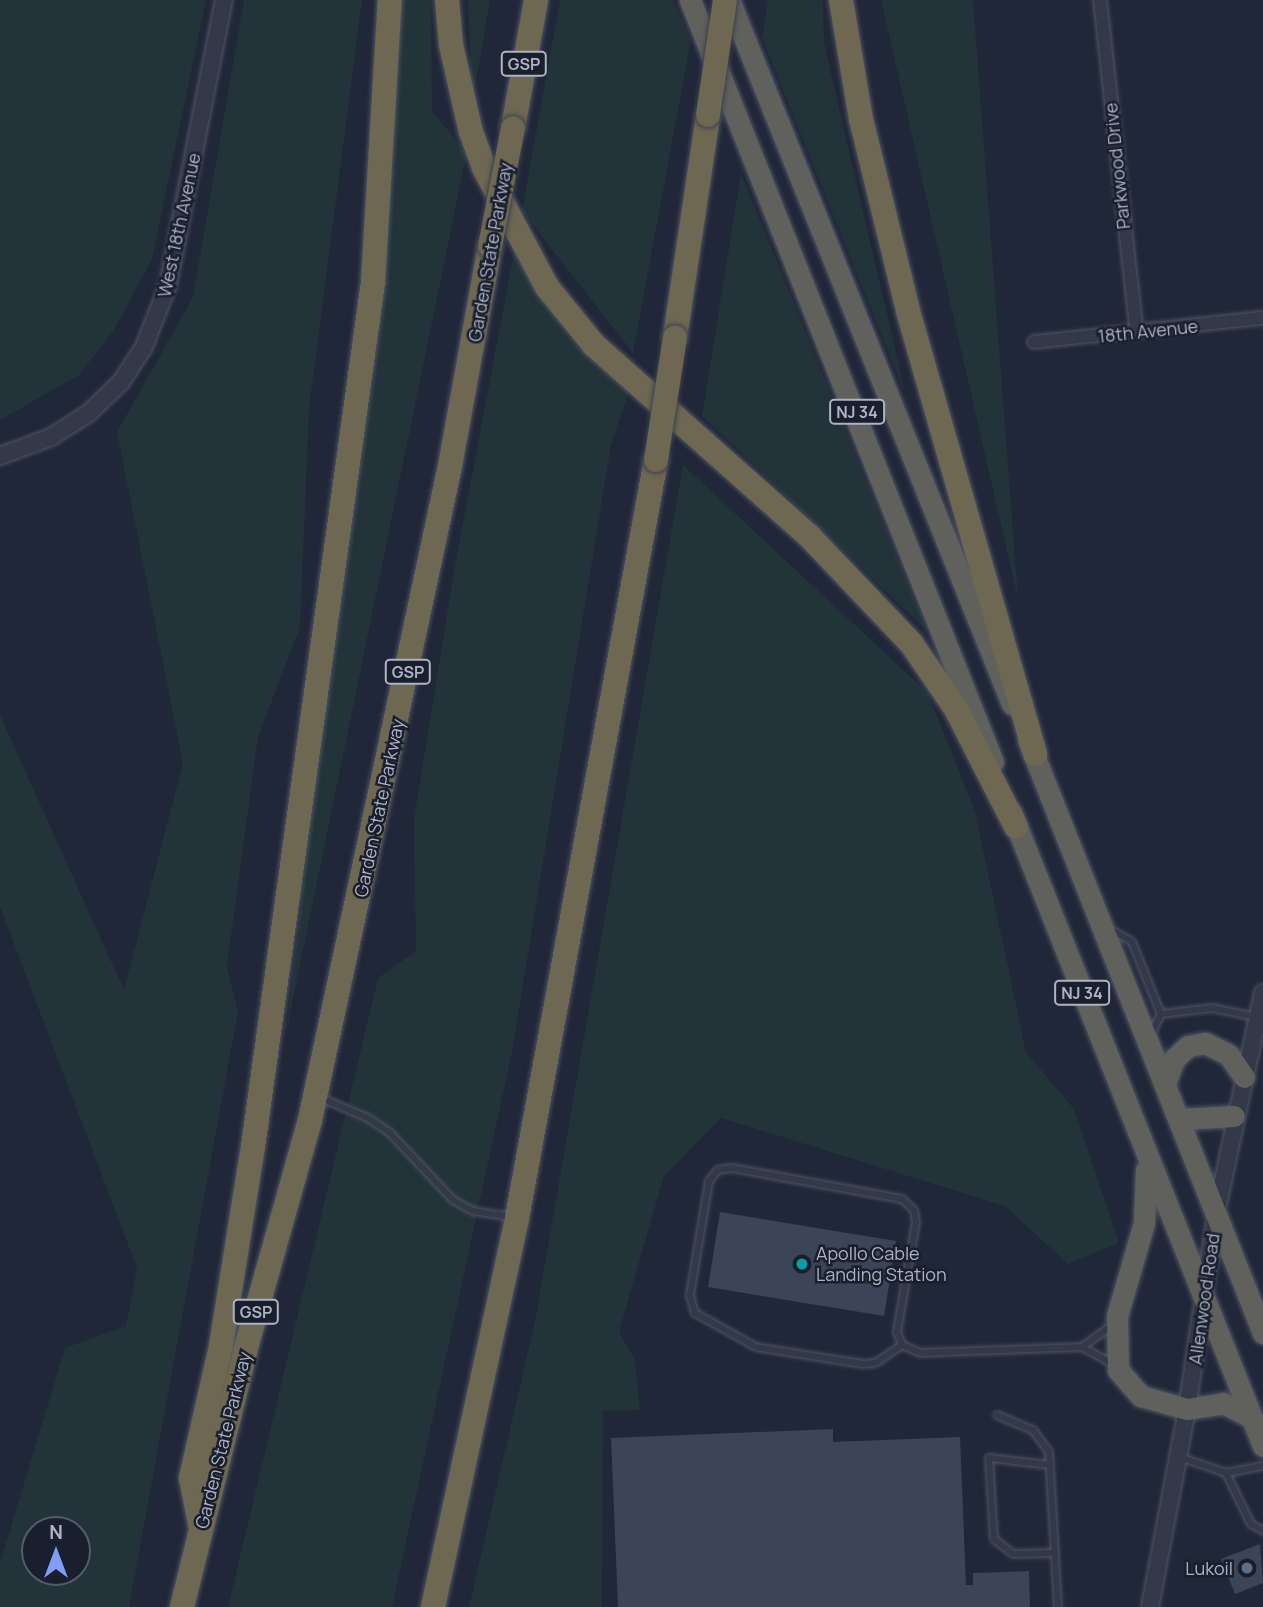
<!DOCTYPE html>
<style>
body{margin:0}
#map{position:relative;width:1263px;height:1607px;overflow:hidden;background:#202738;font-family:Manrope,sans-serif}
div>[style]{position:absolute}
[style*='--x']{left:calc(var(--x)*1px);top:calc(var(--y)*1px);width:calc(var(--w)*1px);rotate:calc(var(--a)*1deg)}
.green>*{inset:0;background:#223339}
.building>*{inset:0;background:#3c4458}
.roads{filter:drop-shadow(0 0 2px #4e5463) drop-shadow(0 0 2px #4e5463)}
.service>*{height:6px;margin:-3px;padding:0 3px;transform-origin:3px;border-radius:3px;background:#343948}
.minor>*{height:12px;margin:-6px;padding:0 6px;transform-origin:6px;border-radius:6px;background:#343948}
.tertiary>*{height:16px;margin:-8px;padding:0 8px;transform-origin:8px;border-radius:8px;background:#343948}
.trunk>*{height:21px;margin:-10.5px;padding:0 10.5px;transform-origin:10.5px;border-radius:10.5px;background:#60605c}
.motorway>*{height:24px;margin:-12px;padding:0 12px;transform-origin:12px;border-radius:12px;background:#6e6751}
.bridges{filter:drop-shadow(0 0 2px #3b4150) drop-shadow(0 0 2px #3b4150)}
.motorway-bridge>*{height:24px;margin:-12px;padding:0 12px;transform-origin:12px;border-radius:12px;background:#6e6751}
.dots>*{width:19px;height:19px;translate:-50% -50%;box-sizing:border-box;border:4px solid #191f2d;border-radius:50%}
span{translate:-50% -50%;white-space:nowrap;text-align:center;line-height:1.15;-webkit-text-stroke:5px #191f2d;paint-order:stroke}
.shield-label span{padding:2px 5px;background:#191f2d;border:2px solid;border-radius:5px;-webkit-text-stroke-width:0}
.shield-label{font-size:16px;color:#aeb4c5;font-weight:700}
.street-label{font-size:18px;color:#aeb4c5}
.poi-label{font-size:18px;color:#aeb4c5}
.left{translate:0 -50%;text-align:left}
.right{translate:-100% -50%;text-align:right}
.north{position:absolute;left:21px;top:1516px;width:70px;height:70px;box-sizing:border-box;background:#191f2d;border:2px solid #555b6a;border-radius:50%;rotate:0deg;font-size:19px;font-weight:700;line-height:28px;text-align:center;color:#aeb4c5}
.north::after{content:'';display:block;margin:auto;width:24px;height:32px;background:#809ef8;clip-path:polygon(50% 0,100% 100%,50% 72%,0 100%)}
</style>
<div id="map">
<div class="green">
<i style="clip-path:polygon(0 0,206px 0,152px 259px,114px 330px,79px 375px,0 420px)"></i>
<i style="clip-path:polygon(evenodd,244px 0,362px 0,309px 409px,300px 627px,258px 737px,227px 966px,238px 1012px,129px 1607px,0 1607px,0 1563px,65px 1348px,126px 1326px,137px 1268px,0 907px,0 715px,124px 990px,183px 763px,117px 432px,193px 297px,244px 0,35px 1530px,77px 1530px,77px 1572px,35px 1572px,35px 1530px)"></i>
<i style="clip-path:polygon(402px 0,431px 0,432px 112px,467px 152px,286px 1033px,399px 60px)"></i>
<i style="clip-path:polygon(468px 0,490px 0,472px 105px)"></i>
<i style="clip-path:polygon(560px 0,673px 0,691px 40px,633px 353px,522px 211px)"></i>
<i style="clip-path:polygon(768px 0,823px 0,824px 43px,906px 396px,762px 38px)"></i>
<i style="clip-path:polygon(881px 0,973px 0,1018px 599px)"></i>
<i style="clip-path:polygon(741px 173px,927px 631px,702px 416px)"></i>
<i style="clip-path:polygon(514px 253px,586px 354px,629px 391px,611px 445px,512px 1052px,392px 1607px,228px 1607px,378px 978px,416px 951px,414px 819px,455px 565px)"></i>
<i style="clip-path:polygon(683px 465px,928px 693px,975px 812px,1026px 1052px,1074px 1109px,1119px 1243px,1068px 1264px,1005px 1206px,721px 1118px,664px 1176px,619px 1332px,635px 1360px,640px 1410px,603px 1411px,602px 1607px,469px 1607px,535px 1321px)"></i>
</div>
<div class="building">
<i style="clip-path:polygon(720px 1212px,896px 1241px,884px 1316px,708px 1287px)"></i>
<i style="clip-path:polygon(833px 1429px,833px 1442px,960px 1437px,966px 1585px,973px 1585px,973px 1573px,1029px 1571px,1030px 1607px,618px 1607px,611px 1438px)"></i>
<i style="clip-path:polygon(1260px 1544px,1263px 1583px,1235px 1594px,1221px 1559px)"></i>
</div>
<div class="roads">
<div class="service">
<i style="--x:1108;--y:928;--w:28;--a:30"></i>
<i style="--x:1132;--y:942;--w:78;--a:68.1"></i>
<i style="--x:1161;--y:1014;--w:25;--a:116"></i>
<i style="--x:1161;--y:1014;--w:51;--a:-6.7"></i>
<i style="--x:1212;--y:1008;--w:45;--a:11.6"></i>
<i style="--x:321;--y:1098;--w:51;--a:23.1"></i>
<i style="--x:368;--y:1118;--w:27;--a:34"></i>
<i style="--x:390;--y:1133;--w:92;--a:46.8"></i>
<i style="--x:453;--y:1200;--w:23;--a:29"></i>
<i style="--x:473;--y:1211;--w:37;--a:9"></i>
<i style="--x:1111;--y:1326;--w:36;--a:144"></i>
<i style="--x:1082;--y:1347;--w:37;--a:29"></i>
<i style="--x:902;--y:1345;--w:32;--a:146"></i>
<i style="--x:875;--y:1363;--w:12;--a:175"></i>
<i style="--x:863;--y:1364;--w:108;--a:-171"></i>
<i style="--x:756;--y:1347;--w:70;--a:-150.9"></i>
<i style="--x:695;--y:1313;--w:19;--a:-106"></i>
<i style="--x:690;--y:1295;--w:116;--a:-80.5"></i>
<i style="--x:709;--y:1181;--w:14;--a:-51"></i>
<i style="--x:718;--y:1170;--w:14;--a:-8"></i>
<i style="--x:732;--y:1168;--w:173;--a:10.3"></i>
<i style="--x:902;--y:1199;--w:16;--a:43"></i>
<i style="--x:914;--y:1210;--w:12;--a:81"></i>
<i style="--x:916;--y:1222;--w:112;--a:99.8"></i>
<i style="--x:897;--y:1332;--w:14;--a:69"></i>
<i style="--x:902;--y:1345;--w:21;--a:23"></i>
<i style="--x:921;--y:1353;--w:161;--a:-2.1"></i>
<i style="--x:997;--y:1415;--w:39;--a:23"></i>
<i style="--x:1033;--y:1430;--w:27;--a:54"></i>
<i style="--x:1049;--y:1452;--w:155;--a:86.7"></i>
<i style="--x:1180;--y:1457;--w:49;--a:19.2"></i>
<i style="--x:1226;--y:1473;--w:57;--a:63.9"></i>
<i style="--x:1251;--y:1524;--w:14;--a:30"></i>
<i style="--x:1050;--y:1465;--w:61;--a:-173.5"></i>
<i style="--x:989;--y:1458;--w:81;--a:86.5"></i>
<i style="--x:994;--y:1539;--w:24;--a:38"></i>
<i style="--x:1013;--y:1554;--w:41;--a:-1.4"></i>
<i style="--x:1226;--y:1473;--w:38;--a:-11"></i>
</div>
<div class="minor">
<i style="--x:1100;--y:0;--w:335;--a:83.7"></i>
<i style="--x:1034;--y:342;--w:230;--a:-6"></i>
</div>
<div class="tertiary">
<i style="--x:0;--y:456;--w:54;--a:-20.4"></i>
<i style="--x:51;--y:437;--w:45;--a:-32.3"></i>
<i style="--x:89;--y:413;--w:45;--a:-44.1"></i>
<i style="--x:121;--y:382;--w:42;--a:-56.7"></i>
<i style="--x:144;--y:347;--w:66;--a:-68.8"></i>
<i style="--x:168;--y:285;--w:290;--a:-78.9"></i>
<i style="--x:1150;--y:1607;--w:201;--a:-79.4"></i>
<i style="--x:1187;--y:1409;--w:202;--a:-81.5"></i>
<i style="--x:1217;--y:1209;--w:221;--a:-78"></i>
</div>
<div class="trunk">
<i style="--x:690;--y:0;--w:820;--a:68.32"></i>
<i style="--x:729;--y:0;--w:759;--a:68.1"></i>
<i style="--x:1028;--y:740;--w:638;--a:68.38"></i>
<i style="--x:1011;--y:812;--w:682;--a:68.32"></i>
<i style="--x:1166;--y:1081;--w:23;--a:-70"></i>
<i style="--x:1174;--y:1059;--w:19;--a:-43"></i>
<i style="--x:1188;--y:1046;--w:17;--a:-10"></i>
<i style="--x:1205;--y:1043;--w:25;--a:26"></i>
<i style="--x:1228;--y:1054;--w:28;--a:55"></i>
<i style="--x:1180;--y:1119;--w:54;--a:-3.2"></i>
<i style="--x:1146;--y:1170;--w:53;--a:92.2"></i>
<i style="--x:1144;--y:1223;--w:97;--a:106.2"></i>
<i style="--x:1117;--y:1316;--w:54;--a:88.9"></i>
<i style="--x:1118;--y:1370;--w:35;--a:49"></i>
<i style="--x:1141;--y:1396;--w:48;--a:15.8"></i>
<i style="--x:1187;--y:1409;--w:36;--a:-9"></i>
<i style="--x:1223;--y:1403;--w:33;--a:27"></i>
</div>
<div class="motorway">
<i style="--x:447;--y:0;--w:45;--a:84.9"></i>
<i style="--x:451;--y:45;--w:89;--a:77.1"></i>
<i style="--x:471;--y:132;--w:38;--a:70"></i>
<i style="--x:484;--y:168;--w:135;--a:62.1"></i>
<i style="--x:547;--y:287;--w:75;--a:51"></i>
<i style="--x:594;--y:345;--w:288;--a:41.6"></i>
<i style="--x:809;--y:536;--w:148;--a:46.4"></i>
<i style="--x:911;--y:643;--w:80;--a:55.7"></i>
<i style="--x:956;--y:709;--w:132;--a:63"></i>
<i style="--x:841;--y:0;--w:121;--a:80.5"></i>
<i style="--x:861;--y:119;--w:198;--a:76.2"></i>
<i style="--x:908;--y:311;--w:461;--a:74"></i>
<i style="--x:513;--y:128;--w:130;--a:-79.8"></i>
<i style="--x:675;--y:337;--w:224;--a:-81.5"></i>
<i style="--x:201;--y:1529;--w:52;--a:-101.1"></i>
<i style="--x:191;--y:1478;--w:135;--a:-77.2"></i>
<i style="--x:221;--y:1346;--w:202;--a:-80.9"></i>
<i style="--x:253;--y:1147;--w:873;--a:-82.1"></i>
<i style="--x:373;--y:282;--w:283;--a:-86.6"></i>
<i style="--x:182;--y:1607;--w:271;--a:-76.1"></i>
<i style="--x:247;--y:1344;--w:233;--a:-74.3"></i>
<i style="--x:310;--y:1120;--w:669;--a:-77.92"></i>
<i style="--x:450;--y:466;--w:224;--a:-79.7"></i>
<i style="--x:433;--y:1607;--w:398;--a:-77.8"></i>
<i style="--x:517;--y:1218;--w:771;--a:-79.61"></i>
</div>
</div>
<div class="bridges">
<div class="motorway-bridge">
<i style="--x:708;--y:115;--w:116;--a:-81.6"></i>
<i style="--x:490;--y:246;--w:120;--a:-79"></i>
<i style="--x:656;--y:460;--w:124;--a:-81.2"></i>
</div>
</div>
<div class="dots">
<i style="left:802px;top:1264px;background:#0f9aa8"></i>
<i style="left:1247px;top:1568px;background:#5c6f8a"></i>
</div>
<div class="shield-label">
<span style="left:524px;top:64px">GSP</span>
<span style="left:857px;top:412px">NJ 34</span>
<span style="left:408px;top:672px">GSP</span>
<span style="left:1082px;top:993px">NJ 34</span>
<span style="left:256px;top:1312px">GSP</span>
</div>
<div class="street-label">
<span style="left:1117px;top:166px;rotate:-96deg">Parkwood Drive</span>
<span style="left:179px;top:225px;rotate:-78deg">West 18th Avenue</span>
<span style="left:490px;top:252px;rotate:-80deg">Garden State Parkway</span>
<span style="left:1148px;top:331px;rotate:-6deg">18th Avenue</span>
<span style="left:379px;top:808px;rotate:-78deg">Garden State Parkway</span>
<span style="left:1204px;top:1299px;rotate:-82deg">Allenwood Road</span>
<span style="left:223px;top:1440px;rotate:-76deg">Garden State Parkway</span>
</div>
<div class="poi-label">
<span class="left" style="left:816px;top:1264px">Apollo Cable<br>Landing Station</span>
<span class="right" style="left:1233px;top:1568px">Lukoil</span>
</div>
<div class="north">N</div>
</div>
